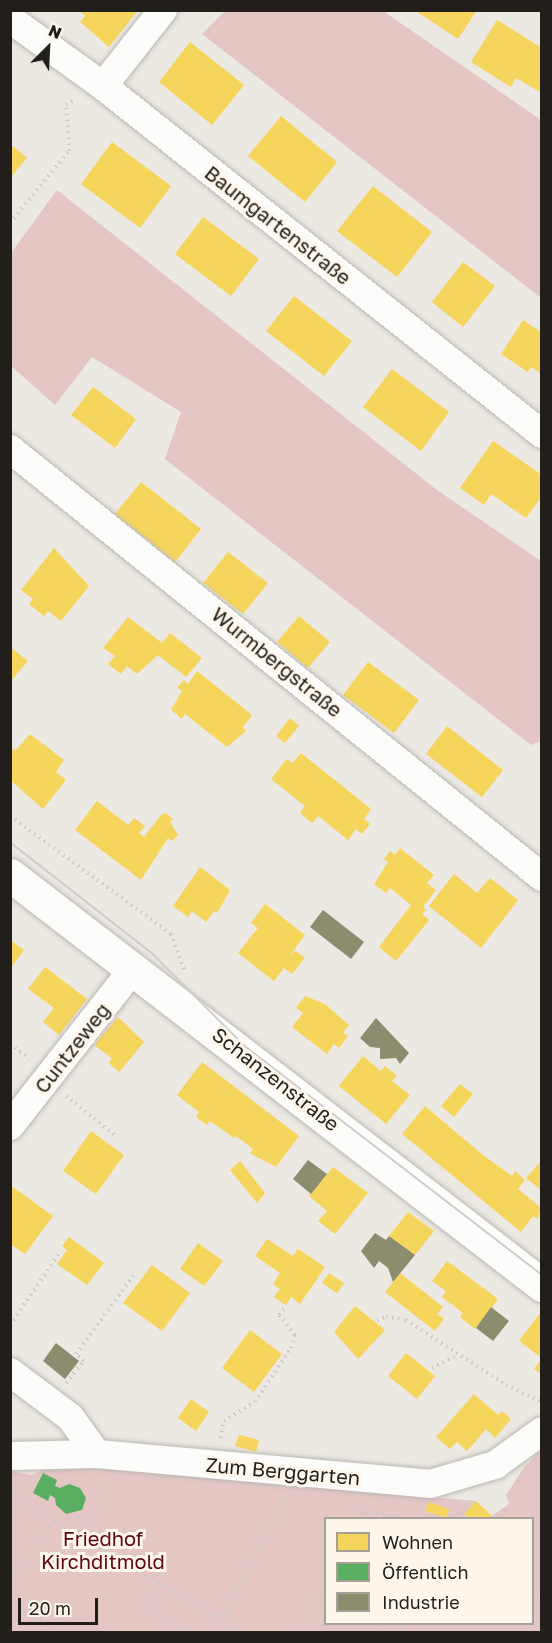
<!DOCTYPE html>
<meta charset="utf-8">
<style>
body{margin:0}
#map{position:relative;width:552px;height:1643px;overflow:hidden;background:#ece8e2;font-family:"Golos Text",sans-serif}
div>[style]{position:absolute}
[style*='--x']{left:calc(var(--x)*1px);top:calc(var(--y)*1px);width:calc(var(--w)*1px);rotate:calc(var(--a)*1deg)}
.green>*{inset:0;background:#e4c6c5}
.homes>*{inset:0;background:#f6d55c}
.public>*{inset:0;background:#5aae61}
.industry>*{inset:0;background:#8c8c6e}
.path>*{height:4px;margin-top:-2px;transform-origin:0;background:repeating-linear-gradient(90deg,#cacac8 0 1.5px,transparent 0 6px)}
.roads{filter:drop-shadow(0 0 2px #bab8b3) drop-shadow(0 0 2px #bab8b3)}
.minor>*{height:28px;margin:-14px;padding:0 14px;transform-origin:14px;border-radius:14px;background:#fcfcfb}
.tertiary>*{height:33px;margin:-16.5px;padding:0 16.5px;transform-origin:16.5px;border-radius:16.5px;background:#fcfcfb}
.tram>*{height:1.5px;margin:-0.75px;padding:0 0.75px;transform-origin:0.75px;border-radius:0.75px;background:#cdccca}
span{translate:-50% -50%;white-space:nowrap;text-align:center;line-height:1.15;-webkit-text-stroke:6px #fdf6eb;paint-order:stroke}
.street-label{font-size:20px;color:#221f1b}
.park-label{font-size:20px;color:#5e051b}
.frame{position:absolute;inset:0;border:12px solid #221f1b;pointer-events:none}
.legend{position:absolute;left:324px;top:1517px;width:210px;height:108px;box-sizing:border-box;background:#fdf6eb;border:2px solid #a5a098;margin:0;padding:8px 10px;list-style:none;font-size:18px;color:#221f1b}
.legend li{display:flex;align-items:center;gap:12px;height:30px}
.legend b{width:30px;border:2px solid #a5a098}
.north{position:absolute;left:18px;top:18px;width:60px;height:60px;-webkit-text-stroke:4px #fdf6eb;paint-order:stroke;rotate:24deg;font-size:16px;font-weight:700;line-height:24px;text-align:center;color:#221f1b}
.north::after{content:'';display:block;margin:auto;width:21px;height:27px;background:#221f1b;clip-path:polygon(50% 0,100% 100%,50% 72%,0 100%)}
.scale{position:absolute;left:18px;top:1598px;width:80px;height:27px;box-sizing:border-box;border:3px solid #221f1b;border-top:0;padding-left:8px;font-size:18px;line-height:21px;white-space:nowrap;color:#221f1b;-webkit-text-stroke:4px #fdf6eb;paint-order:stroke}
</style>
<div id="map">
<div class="green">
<i style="clip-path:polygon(225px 11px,383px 11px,541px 120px,541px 298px,202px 34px)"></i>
<i style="clip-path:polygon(57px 190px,437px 490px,541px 561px,541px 741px,531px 745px,165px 459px,181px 412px,92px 357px,55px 405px,11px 366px,11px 253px)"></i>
<i style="clip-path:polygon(541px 1450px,541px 1632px,11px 1632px,11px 1471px,32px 1475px,44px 1469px,87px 1467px,476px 1501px,464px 1514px,469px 1518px,326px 1518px,326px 1624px,532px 1624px,532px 1518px,489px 1518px,509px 1504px,506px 1495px,525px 1466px)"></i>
</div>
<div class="homes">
<i style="clip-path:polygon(79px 10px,138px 10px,109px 47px,80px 22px,85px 16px)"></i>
<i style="clip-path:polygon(414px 10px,477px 10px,458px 39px)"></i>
<i style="clip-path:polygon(497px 20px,542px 48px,542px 93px,516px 78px,511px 87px,471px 62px)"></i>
<i style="clip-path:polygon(190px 42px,244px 85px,212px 125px,159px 82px)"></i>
<i style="clip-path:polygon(281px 116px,337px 162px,305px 202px,248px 156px)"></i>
<i style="clip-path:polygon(112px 142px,171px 186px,140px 228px,81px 184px)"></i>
<i style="clip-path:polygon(10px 144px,27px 158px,10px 178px)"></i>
<i style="clip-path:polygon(373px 186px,432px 232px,397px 277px,337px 231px)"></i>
<i style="clip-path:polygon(203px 217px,259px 259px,231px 296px,175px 254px)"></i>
<i style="clip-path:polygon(463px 262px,495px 286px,463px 327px,432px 302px)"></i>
<i style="clip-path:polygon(294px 296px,352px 341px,324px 376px,266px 331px)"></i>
<i style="clip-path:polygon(523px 320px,542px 333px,542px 374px,531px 367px,528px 372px,501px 354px)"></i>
<i style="clip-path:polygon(392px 369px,449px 412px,421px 451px,363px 407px)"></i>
<i style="clip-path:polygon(93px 387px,136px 419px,115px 448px,71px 415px)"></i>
<i style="clip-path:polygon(493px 441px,542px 475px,542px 496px,526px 518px,491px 494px,484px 505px,460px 488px)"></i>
<i style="clip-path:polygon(141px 482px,201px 529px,175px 562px,115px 514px)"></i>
<i style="clip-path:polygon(54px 548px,89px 586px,61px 621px,48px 611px,44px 616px,29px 604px,33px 599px,21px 590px)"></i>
<i style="clip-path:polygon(228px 552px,268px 583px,243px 614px,203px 583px)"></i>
<i style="clip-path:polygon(299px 616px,330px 642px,308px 668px,277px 642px)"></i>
<i style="clip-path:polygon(128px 617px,162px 643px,170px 633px,202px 658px,186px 677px,158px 655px,137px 674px,127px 666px,121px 674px,108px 664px,115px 656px,103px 648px)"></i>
<i style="clip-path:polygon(10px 647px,28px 661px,10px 682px)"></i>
<i style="clip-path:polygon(368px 662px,419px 700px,394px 733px,343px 695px)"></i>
<i style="clip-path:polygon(197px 671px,252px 715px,243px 727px,246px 731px,227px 747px,185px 714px,182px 719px,171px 710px,182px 691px,177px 688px,184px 680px,188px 684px)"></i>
<i style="clip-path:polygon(290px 718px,299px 726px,285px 743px,276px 736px)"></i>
<i style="clip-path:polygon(447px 726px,503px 770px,482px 797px,426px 754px)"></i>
<i style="clip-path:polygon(30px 734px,64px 760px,56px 772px,66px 780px,43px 809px,10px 780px,10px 749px,16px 750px)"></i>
<i style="clip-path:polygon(301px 753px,371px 809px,364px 819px,370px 824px,362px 834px,356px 829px,348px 840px,318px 816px,312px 823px,300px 813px,305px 806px,271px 779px,287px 759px,292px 763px)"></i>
<i style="clip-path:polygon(97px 801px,128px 825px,134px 818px,145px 826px,139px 833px,144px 837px,161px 815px,166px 813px,173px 819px,170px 822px,178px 835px,172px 841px,168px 838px,141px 880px,75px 830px)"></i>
<i style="clip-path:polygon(400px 848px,434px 875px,427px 883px,436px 890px,423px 907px,426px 910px,422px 914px,429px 920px,396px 961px,379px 947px,411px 905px,390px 888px,386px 893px,374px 884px,388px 862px,384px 859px,390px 851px,395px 855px)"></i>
<i style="clip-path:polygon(200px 867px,230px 890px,217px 913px,214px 911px,206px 922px,192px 911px,188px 917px,173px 906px)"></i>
<i style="clip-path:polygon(454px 874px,477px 893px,490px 878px,518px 900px,481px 948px,429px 906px)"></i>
<i style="clip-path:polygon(265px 904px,305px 935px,291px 954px,296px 951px,305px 958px,292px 974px,284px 968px,274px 981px,238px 953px,258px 928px,251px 923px)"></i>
<i style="clip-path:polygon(10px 940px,24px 950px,10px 969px)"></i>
<i style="clip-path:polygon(45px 967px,87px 999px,59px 1035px,43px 1022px,54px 1008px,28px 989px)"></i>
<i style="clip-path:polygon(305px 996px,325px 1004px,349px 1025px,343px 1033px,348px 1036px,339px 1048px,334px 1044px,327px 1054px,292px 1027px,303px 1013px,296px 1008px)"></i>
<i style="clip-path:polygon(118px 1017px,144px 1042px,119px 1072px,109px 1063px,112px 1058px,94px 1045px)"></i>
<i style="clip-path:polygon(363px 1056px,381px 1071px,385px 1066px,397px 1076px,392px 1081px,410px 1095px,386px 1124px,339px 1086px)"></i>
<i style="clip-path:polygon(202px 1062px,299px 1136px,276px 1167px,250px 1153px,253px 1149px,236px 1136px,234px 1138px,210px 1121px,207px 1125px,196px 1117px,199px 1112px,177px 1095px)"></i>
<i style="clip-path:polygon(460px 1084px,473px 1094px,454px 1117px,441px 1106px)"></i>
<i style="clip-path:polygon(425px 1106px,483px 1155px,512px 1176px,515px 1171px,525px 1180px,518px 1189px,541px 1208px,538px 1219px,533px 1216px,521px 1232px,402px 1134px)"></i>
<i style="clip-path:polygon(91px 1131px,124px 1155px,96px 1194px,63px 1171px)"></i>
<i style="clip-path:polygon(240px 1161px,265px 1193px,257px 1203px,230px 1170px)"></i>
<i style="clip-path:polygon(540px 1162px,542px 1164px,542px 1191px,526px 1178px)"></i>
<i style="clip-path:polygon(333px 1167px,368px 1193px,335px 1234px,318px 1221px,327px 1211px,309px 1196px)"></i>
<i style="clip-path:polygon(10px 1185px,53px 1216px,25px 1254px,10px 1244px)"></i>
<i style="clip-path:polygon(408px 1212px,434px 1231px,415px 1255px,389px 1236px)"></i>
<i style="clip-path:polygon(69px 1237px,104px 1263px,87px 1285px,57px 1264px,67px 1250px,62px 1246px)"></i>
<i style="clip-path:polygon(267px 1239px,293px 1256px,298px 1249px,325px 1267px,300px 1304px,291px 1297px,286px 1305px,274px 1297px,280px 1289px,273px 1284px,280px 1273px,255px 1256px)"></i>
<i style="clip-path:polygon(198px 1243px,223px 1261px,204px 1286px,180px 1269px)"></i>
<i style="clip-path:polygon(447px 1261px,498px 1299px,475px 1329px,460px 1317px,463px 1313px,442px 1297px,446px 1291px,432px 1281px)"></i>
<i style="clip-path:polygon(152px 1265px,190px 1293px,162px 1331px,123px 1303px)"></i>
<i style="clip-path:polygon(329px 1273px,344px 1283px,337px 1293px,322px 1283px)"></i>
<i style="clip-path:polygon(400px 1273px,443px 1307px,437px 1314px,444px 1319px,435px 1331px,385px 1292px)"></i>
<i style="clip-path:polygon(355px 1306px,385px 1330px,358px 1359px,334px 1332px)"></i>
<i style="clip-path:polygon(540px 1313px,542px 1315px,542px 1358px,519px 1341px)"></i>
<i style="clip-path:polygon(250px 1330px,282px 1354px,254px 1392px,222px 1368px)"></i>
<i style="clip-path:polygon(406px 1353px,435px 1376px,417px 1399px,388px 1376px)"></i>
<i style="clip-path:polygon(542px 1358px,542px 1375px,534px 1369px)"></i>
<i style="clip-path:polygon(474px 1394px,498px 1415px,502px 1411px,511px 1419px,495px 1438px,486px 1429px,467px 1451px,457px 1442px,450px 1449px,436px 1437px)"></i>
<i style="clip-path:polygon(191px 1399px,209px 1412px,196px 1431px,178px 1418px)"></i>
<i style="clip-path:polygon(239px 1435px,259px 1440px,256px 1452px,235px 1446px)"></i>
<i style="clip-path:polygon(476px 1501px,492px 1516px,489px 1518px,469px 1518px,464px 1514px)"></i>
<i style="clip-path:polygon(429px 1502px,449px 1509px,446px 1518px,425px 1511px)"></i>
</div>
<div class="public">
<i style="clip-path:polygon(43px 1473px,57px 1480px,55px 1486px,60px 1488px,69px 1484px,80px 1488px,86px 1498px,82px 1510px,66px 1514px,56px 1505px,55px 1498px,50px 1495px,48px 1501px,33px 1493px)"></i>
</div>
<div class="industry">
<i style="clip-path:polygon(323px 910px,364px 942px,351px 959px,310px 927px)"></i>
<i style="clip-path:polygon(376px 1018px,409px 1053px,400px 1064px,396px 1058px,380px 1059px,380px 1048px,370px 1047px,360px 1038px)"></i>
<i style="clip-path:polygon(308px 1160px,327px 1174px,311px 1194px,293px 1179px)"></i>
<i style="clip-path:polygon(375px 1233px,386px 1240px,389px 1236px,415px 1255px,393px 1282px,388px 1268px,379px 1261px,374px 1268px,361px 1251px)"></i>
<i style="clip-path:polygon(491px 1307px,509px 1321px,493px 1341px,476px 1328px)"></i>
<i style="clip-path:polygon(56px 1343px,79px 1361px,65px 1379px,43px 1361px)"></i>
</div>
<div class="path">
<i style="--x:10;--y:223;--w:93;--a:-50.7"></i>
<i style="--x:69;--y:151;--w:46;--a:-93.7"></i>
<i style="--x:66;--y:105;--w:10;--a:-29"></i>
<i style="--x:10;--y:816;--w:200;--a:36.2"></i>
<i style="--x:171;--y:934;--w:38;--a:70"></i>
<i style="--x:10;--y:1044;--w:24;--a:36"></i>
<i style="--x:66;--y:1096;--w:65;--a:38.8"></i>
<i style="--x:377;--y:1320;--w:9;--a:-18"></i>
<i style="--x:386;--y:1317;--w:20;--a:9"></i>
<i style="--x:406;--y:1320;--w:119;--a:33"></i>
<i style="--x:506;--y:1385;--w:40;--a:25"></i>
<i style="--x:10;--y:1325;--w:90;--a:-55.4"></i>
<i style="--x:432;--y:1368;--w:29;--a:-27"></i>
<i style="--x:66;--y:1383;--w:28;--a:-51"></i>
<i style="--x:84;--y:1361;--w:11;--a:-139"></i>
<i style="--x:76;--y:1354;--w:97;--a:-53.8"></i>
<i style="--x:221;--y:1438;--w:17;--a:-80"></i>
<i style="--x:224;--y:1421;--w:36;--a:-32"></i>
<i style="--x:255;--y:1402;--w:65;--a:-56.3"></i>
<i style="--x:291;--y:1348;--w:14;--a:-73"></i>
<i style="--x:295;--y:1335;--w:26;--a:-129"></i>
<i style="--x:279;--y:1315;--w:8;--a:-50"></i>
<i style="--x:110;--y:1483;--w:60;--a:120"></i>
<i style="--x:80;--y:1535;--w:185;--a:31.5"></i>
<i style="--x:10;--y:1489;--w:38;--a:40"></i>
<i style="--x:39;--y:1513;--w:47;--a:28.2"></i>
<i style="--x:28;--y:1503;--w:20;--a:-90"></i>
<i style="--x:353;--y:1507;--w:47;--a:13.4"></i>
<i style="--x:362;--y:1518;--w:9;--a:-63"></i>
<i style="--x:456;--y:1518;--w:23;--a:-49"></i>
<i style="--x:10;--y:1579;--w:73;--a:-52.8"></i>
<i style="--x:159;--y:1583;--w:27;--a:118"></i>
<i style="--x:146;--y:1607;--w:45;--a:34"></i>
<i style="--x:532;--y:1592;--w:12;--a:31"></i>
<i style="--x:10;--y:1600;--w:54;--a:36"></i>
<i style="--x:220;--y:1621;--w:141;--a:-61.6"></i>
<i style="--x:395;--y:1624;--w:18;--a:27"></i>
<i style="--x:478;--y:1624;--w:17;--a:28"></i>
<i style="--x:302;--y:1632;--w:50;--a:-61.4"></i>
<i style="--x:379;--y:1632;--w:9;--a:-63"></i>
<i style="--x:457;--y:1632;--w:9;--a:-58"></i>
</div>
<div class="roads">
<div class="minor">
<i style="--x:10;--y:19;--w:115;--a:35.8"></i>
<i style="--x:103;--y:86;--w:560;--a:38.4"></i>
<i style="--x:103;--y:86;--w:97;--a:-51.7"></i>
<i style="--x:10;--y:449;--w:683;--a:38.82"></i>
<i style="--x:10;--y:1126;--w:199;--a:-51.9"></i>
<i style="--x:10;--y:1372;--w:75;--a:36.9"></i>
<i style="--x:70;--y:1417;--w:46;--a:53.9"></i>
<i style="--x:10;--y:1456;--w:87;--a:-1.3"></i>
<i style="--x:97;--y:1454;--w:334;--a:5.1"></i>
<i style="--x:430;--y:1484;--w:68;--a:-16.3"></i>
<i style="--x:495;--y:1465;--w:58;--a:-35.9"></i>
</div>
<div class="tertiary">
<i style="--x:10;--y:875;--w:672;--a:37.62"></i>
</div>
</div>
<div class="tram">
<i style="--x:10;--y:842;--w:179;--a:38"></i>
<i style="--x:151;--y:952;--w:133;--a:45"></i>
<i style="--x:245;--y:1046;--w:375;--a:37.6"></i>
</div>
<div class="street-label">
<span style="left:278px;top:225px;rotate:38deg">Baumgartenstraße</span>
<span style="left:277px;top:662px;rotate:39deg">Wurmbergstraße</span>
<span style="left:72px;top:1048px;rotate:-52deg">Cuntzeweg</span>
<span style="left:276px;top:1079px;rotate:38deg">Schanzenstraße</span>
<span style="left:283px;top:1471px;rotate:5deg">Zum Berggarten</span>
</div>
<div class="park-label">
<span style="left:103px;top:1550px">Friedhof<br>Kirchditmold</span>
</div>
<div class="frame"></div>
<ul class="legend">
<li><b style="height:16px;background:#f6d55c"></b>Wohnen</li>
<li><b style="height:16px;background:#5aae61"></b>Öffentlich</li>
<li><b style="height:16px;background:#8c8c6e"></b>Industrie</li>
</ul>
<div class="north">N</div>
<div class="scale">20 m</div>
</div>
